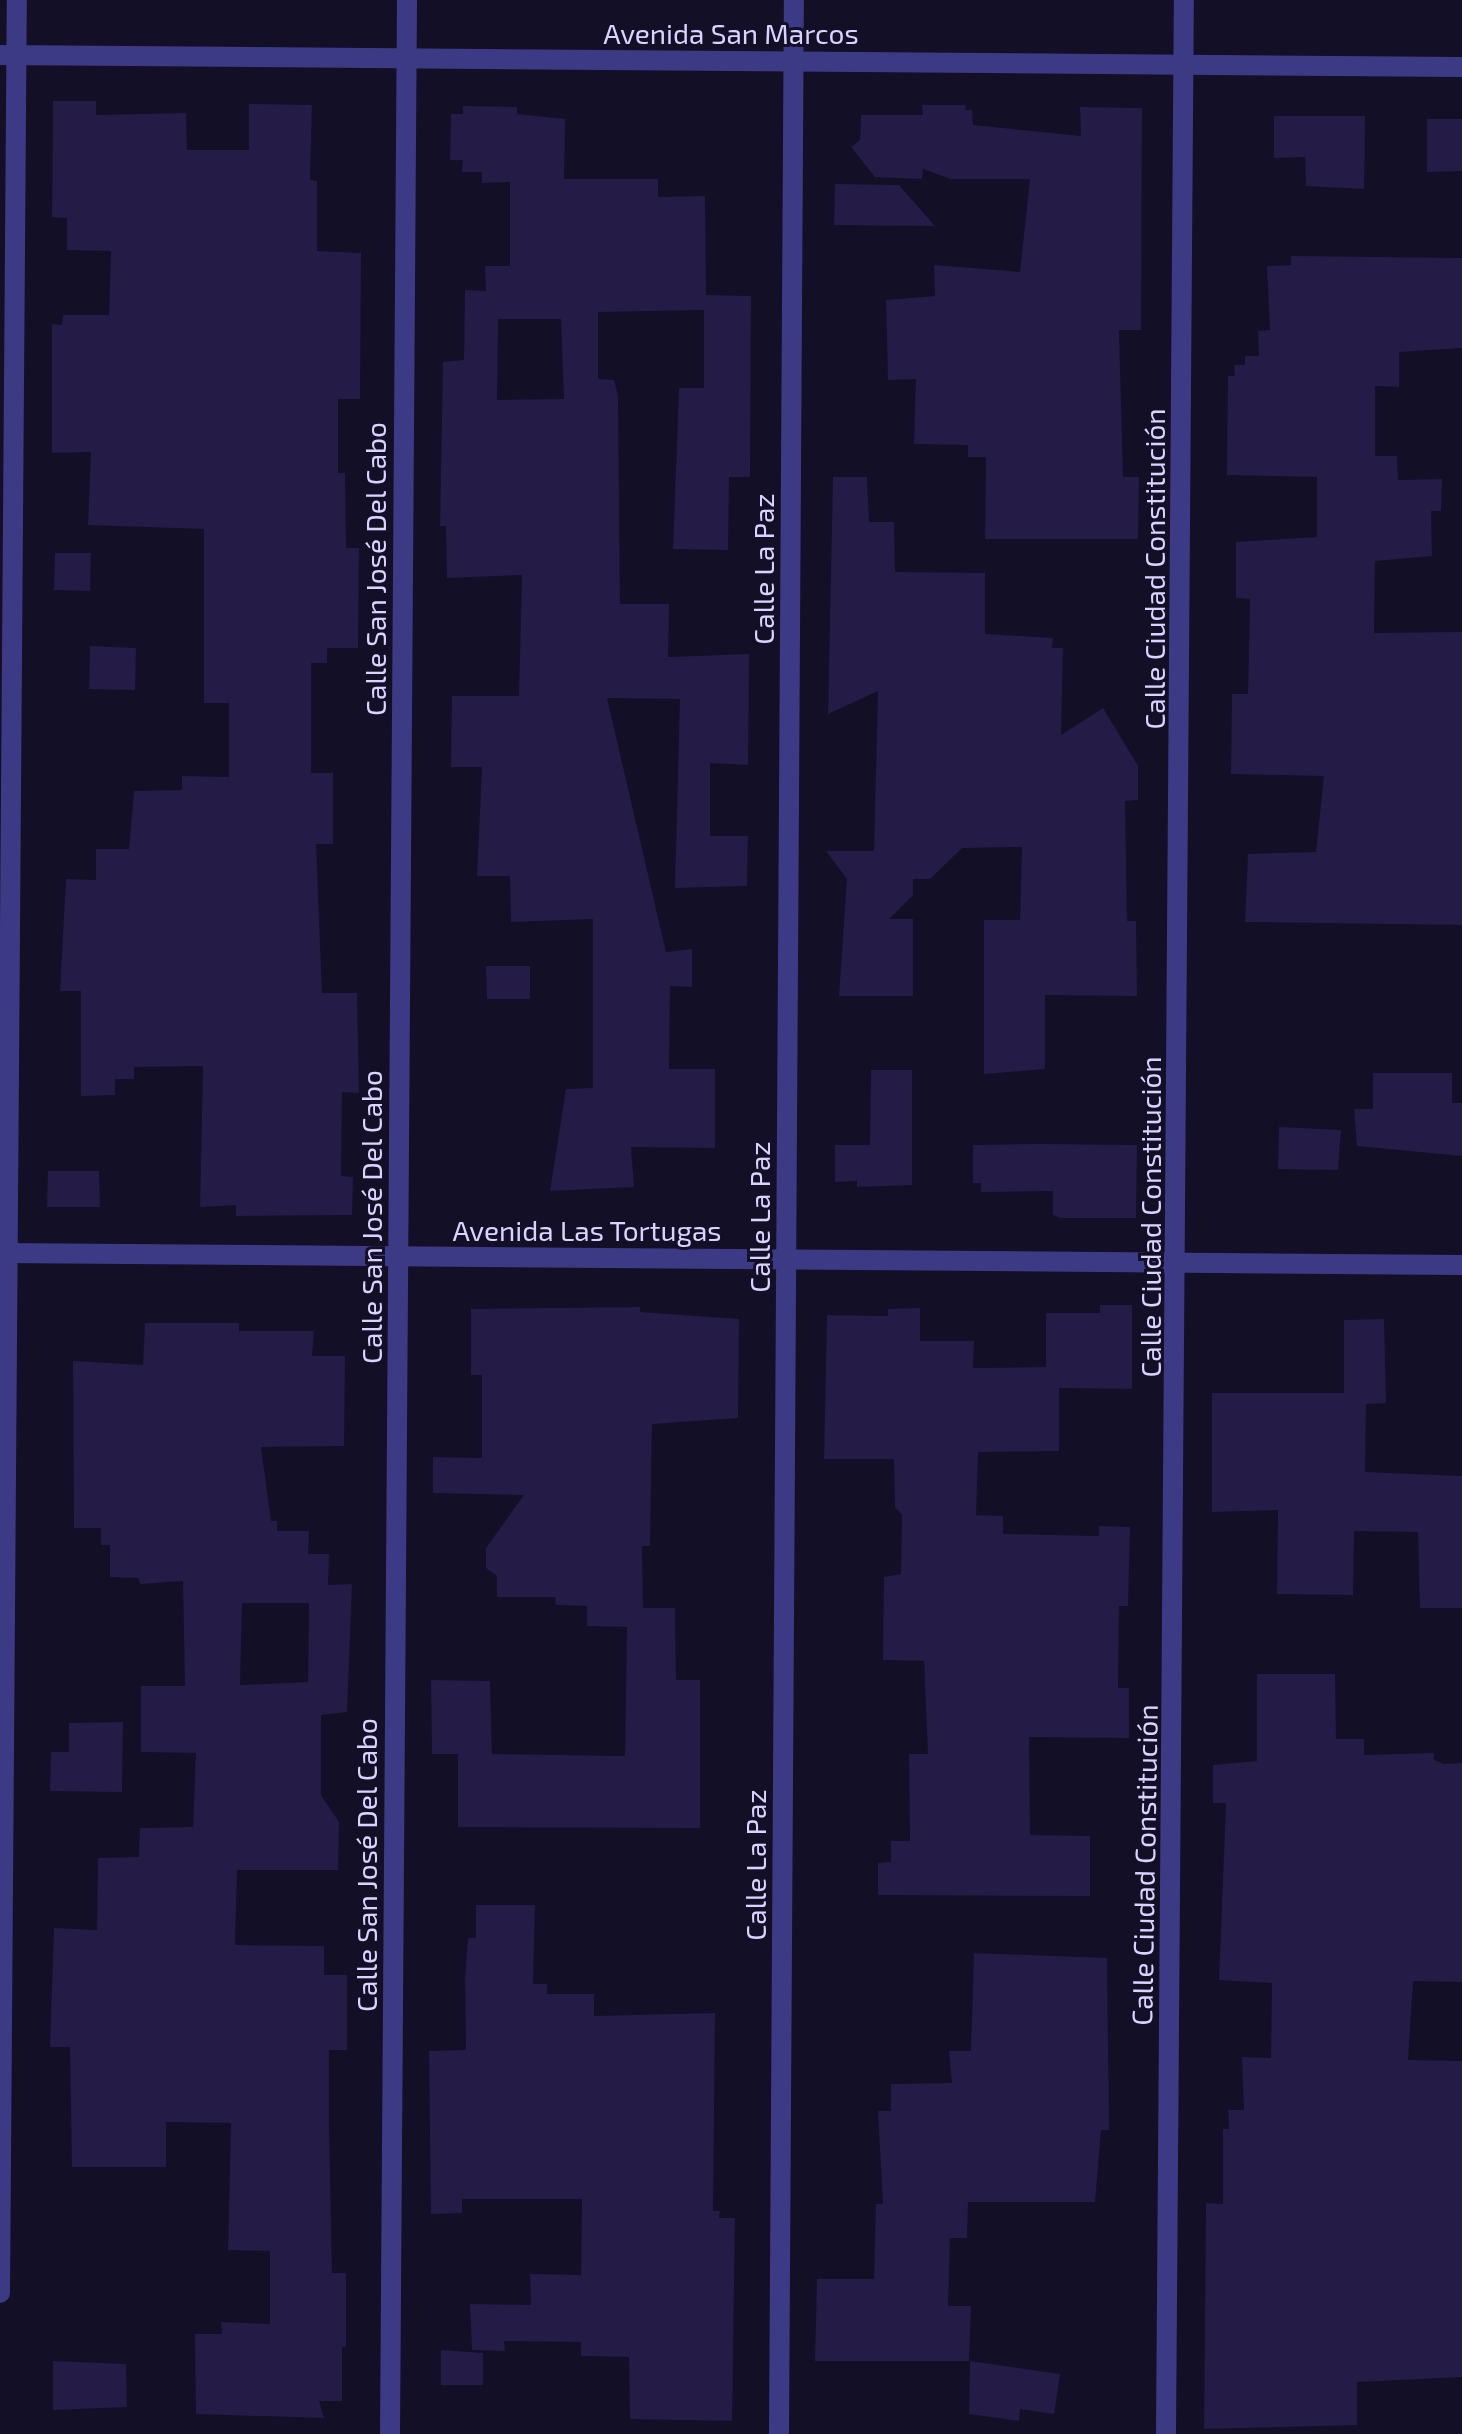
<!DOCTYPE html>
<meta charset="utf-8">
<style>
body{margin:0}
#map{position:relative;width:1462px;height:2434px;overflow:hidden;background:#130f26;font-family:"Exo 2",sans-serif}
div>[style]{position:absolute}
[style*='--x']{left:calc(var(--x)*1px);top:calc(var(--y)*1px);width:calc(var(--w)*1px);rotate:calc(var(--a)*1deg)}
.building>*{inset:0;background:#241b47}
.minor>*{height:20px;margin:-10px;padding:0 10px;transform-origin:10px;border-radius:10px;background:#3d3a85}
.tertiary>*{height:20px;margin:-10px;padding:0 10px;transform-origin:10px;border-radius:10px;background:#3d3a85}
span{translate:-50% -50%;white-space:nowrap;text-align:center;line-height:1.15;-webkit-text-stroke:6px #130f26;paint-order:stroke}
.street-label{font-size:28px;color:#d9d4ff}
</style>
<div id="map">
<div class="building">
<i style="clip-path:polygon(53px 101px,96px 101px,96px 115px,186px 113px,187px 150px,249px 150px,249px 104px,312px 105px,310px 180px,317px 181px,317px 251px,361px 253px,360px 399px,338px 399px,338px 473px,345px 473px,346px 548px,359px 548px,358px 648px,327px 648px,327px 663px,311px 663px,311px 773px,333px 773px,333px 844px,316px 844px,322px 993px,357px 993px,359px 1093px,342px 1092px,341px 1176px,353px 1177px,352px 1215px,236px 1216px,236px 1205px,200px 1207px,203px 1066px,134px 1067px,134px 1079px,115px 1079px,115px 1095px,81px 1096px,81px 991px,60px 991px,66px 879px,96px 880px,96px 849px,129px 849px,134px 791px,182px 790px,182px 776px,229px 777px,229px 703px,204px 703px,204px 529px,88px 525px,91px 452px,52px 453px,52px 324px,62px 325px,63px 315px,109px 315px,111px 251px,67px 250px,67px 218px,52px 217px)"></i>
<i style="clip-path:polygon(922px 105px,966px 105px,965px 110px,972px 110px,973px 125px,1081px 136px,1080px 107px,1142px 108px,1141px 330px,1119px 330px,1123px 477px,1139px 477px,1138px 539px,985px 539px,986px 457px,968px 457px,968px 445px,914px 444px,916px 379px,888px 380px,886px 300px,935px 296px,934px 265px,1020px 272px,1030px 179px,951px 179px,923px 169px,922px 179px,875px 177px,851px 147px,860px 140px,861px 115px,923px 115px)"></i>
<i style="clip-path:polygon(evenodd,463px 106px,517px 107px,517px 114px,565px 119px,564px 179px,658px 179px,658px 197px,705px 196px,706px 295px,751px 296px,750px 477px,729px 477px,728px 550px,673px 549px,679px 388px,704px 388px,704px 310px,598px 312px,598px 379px,614px 380px,618px 396px,620px 604px,669px 604px,668px 657px,749px 654px,748px 765px,710px 763px,710px 836px,748px 836px,747px 886px,675px 888px,680px 699px,607px 698px,666px 952px,692px 949px,692px 987px,670px 986px,669px 1069px,715px 1069px,715px 1148px,631px 1147px,634px 1187px,550px 1191px,566px 1089px,593px 1088px,593px 919px,511px 922px,510px 876px,477px 876px,482px 767px,451px 767px,452px 696px,519px 696px,522px 575px,447px 578px,446px 526px,440px 526px,443px 362px,464px 360px,465px 290px,486px 291px,485px 266px,510px 266px,510px 182px,482px 183px,482px 172px,462px 172px,463px 160px,450px 160px,451px 114px,463px 114px,463px 106px,498px 319px,561px 319px,564px 399px,497px 400px,498px 319px)"></i>
<i style="clip-path:polygon(1274px 116px,1365px 116px,1364px 189px,1306px 186px,1305px 157px,1274px 158px)"></i>
<i style="clip-path:polygon(1427px 119px,1462px 119px,1462px 171px,1427px 172px)"></i>
<i style="clip-path:polygon(835px 184px,899px 185px,935px 226px,834px 225px)"></i>
<i style="clip-path:polygon(1291px 256px,1462px 258px,1462px 348px,1399px 352px,1399px 387px,1375px 386px,1375px 456px,1397px 456px,1398px 480px,1442px 479px,1441px 511px,1431px 511px,1432px 556px,1375px 561px,1374px 633px,1462px 632px,1462px 925px,1245px 922px,1248px 854px,1316px 852px,1324px 776px,1231px 774px,1232px 694px,1248px 694px,1250px 599px,1236px 598px,1236px 542px,1317px 537px,1317px 477px,1227px 475px,1228px 376px,1235px 376px,1234px 365px,1245px 365px,1245px 356px,1259px 356px,1258px 331px,1270px 330px,1267px 266px,1291px 265px)"></i>
<i style="clip-path:polygon(833px 477px,867px 477px,869px 522px,894px 522px,895px 572px,985px 573px,985px 634px,1053px 638px,1052px 648px,1063px 648px,1061px 735px,1103px 708px,1138px 766px,1138px 800px,1125px 801px,1127px 921px,1136px 921px,1137px 996px,1045px 995px,1045px 1069px,984px 1074px,984px 920px,1020px 920px,1022px 847px,962px 848px,930px 879px,913px 879px,913px 895px,889px 919px,913px 919px,913px 996px,839px 996px,847px 879px,826px 851px,874px 851px,878px 691px,828px 714px)"></i>
<i style="clip-path:polygon(55px 553px,91px 553px,90px 591px,54px 590px)"></i>
<i style="clip-path:polygon(90px 646px,136px 648px,135px 690px,89px 689px)"></i>
<i style="clip-path:polygon(486px 966px,530px 966px,530px 999px,487px 999px)"></i>
<i style="clip-path:polygon(871px 1070px,912px 1070px,912px 1185px,857px 1187px,857px 1181px,835px 1182px,835px 1145px,870px 1145px)"></i>
<i style="clip-path:polygon(1373px 1073px,1452px 1073px,1452px 1103px,1462px 1103px,1462px 1156px,1357px 1146px,1354px 1109px,1373px 1109px)"></i>
<i style="clip-path:polygon(1279px 1127px,1341px 1130px,1338px 1170px,1278px 1169px)"></i>
<i style="clip-path:polygon(1041px 1144px,1137px 1145px,1136px 1218px,1061px 1218px,1053px 1215px,1053px 1191px,981px 1192px,981px 1183px,973px 1183px,973px 1145px)"></i>
<i style="clip-path:polygon(48px 1171px,99px 1171px,100px 1207px,47px 1207px)"></i>
<i style="clip-path:polygon(1100px 1305px,1132px 1305px,1132px 1389px,1059px 1388px,1059px 1451px,978px 1452px,976px 1515px,1003px 1516px,1003px 1534px,1099px 1536px,1099px 1526px,1130px 1527px,1128px 1606px,1119px 1606px,1118px 1688px,1129px 1688px,1129px 1738px,1029px 1737px,1030px 1835px,1090px 1836px,1090px 1896px,878px 1895px,878px 1863px,891px 1862px,891px 1841px,910px 1841px,909px 1754px,928px 1754px,924px 1661px,883px 1660px,884px 1577px,901px 1574px,902px 1514px,895px 1508px,894px 1459px,824px 1459px,827px 1315px,888px 1316px,888px 1309px,920px 1308px,920px 1341px,974px 1341px,973px 1368px,1046px 1367px,1046px 1313px,1100px 1313px)"></i>
<i style="clip-path:polygon(640px 1307px,640px 1312px,739px 1319px,738px 1418px,652px 1424px,650px 1546px,642px 1546px,643px 1608px,675px 1608px,676px 1680px,700px 1680px,700px 1828px,458px 1827px,458px 1754px,432px 1754px,431px 1680px,490px 1681px,492px 1754px,625px 1756px,627px 1627px,587px 1626px,587px 1606px,556px 1605px,555px 1597px,497px 1597px,497px 1576px,486px 1568px,486px 1548px,524px 1495px,433px 1493px,433px 1457px,482px 1458px,482px 1375px,471px 1375px,471px 1309px)"></i>
<i style="clip-path:polygon(1384px 1319px,1386px 1403px,1366px 1404px,1365px 1472px,1462px 1476px,1462px 1608px,1420px 1608px,1418px 1532px,1354px 1531px,1353px 1595px,1277px 1594px,1278px 1510px,1212px 1512px,1212px 1393px,1344px 1393px,1344px 1320px)"></i>
<i style="clip-path:polygon(evenodd,145px 1323px,239px 1323px,239px 1331px,314px 1331px,312px 1356px,345px 1356px,344px 1446px,261px 1447px,271px 1521px,277px 1521px,277px 1531px,309px 1531px,308px 1554px,329px 1554px,328px 1585px,352px 1584px,347px 1712px,321px 1715px,321px 1795px,339px 1822px,338px 1870px,237px 1870px,235px 1945px,324px 1946px,324px 1975px,347px 1975px,347px 2050px,329px 2050px,329px 2125px,332px 2273px,346px 2273px,346px 2347px,342px 2347px,342px 2401px,319px 2401px,324px 2418px,196px 2414px,195px 2334px,222px 2334px,221px 2322px,270px 2324px,270px 2251px,228px 2250px,231px 2123px,166px 2122px,166px 2167px,72px 2167px,70px 2047px,50px 2047px,54px 1928px,97px 1930px,98px 1858px,139px 1857px,140px 1828px,193px 1827px,196px 1753px,141px 1752px,141px 1686px,185px 1686px,183px 1581px,140px 1584px,139px 1578px,110px 1577px,110px 1545px,101px 1545px,101px 1528px,74px 1528px,73px 1361px,143px 1365px,145px 1323px,242px 1603px,309px 1603px,308px 1682px,240px 1685px,242px 1603px)"></i>
<i style="clip-path:polygon(1257px 1674px,1335px 1674px,1336px 1739px,1364px 1739px,1364px 1755px,1434px 1753px,1434px 1760px,1444px 1764px,1462px 1763px,1462px 1982px,1413px 1981px,1408px 2060px,1462px 2061px,1462px 2377px,1357px 2382px,1357px 2425px,1204px 2429px,1206px 2203px,1223px 2204px,1223px 2129px,1229px 2129px,1228px 2110px,1244px 2110px,1242px 2057px,1271px 2058px,1272px 1983px,1219px 1980px,1226px 1803px,1213px 1803px,1213px 1765px,1257px 1761px)"></i>
<i style="clip-path:polygon(123px 1722px,122px 1792px,50px 1791px,51px 1752px,69px 1752px,69px 1723px)"></i>
<i style="clip-path:polygon(476px 1905px,535px 1905px,533px 1984px,547px 1984px,547px 1994px,594px 1994px,594px 2016px,715px 2013px,713px 2211px,720px 2211px,719px 2218px,735px 2218px,732px 2421px,630px 2419px,629px 2357px,581px 2356px,581px 2342px,504px 2341px,505px 2351px,472px 2350px,470px 2304px,531px 2305px,530px 2274px,581px 2275px,582px 2199px,462px 2199px,462px 2213px,431px 2214px,429px 2051px,466px 2050px,465px 1980px,468px 1938px,476px 1938px)"></i>
<i style="clip-path:polygon(974px 1953px,1107px 1958px,1109px 2130px,1101px 2130px,1095px 2202px,968px 2202px,967px 2238px,950px 2238px,948px 2306px,971px 2306px,969px 2361px,815px 2361px,817px 2279px,874px 2279px,876px 2204px,883px 2204px,878px 2111px,891px 2111px,891px 2084px,952px 2083px,949px 2051px,971px 2051px)"></i>
<i style="clip-path:polygon(441px 2350px,483px 2353px,483px 2385px,441px 2385px)"></i>
<i style="clip-path:polygon(53px 2361px,126px 2364px,127px 2407px,53px 2410px)"></i>
<i style="clip-path:polygon(970px 2361px,1060px 2374px,1054px 2414px,1020px 2409px,1019px 2421px,969px 2414px)"></i>
</div>
<div class="minor">
<i style="--x:0;--y:55;--w:1462;--a:0.47"></i>
<i style="--x:0;--y:1253;--w:1462;--a:0.47"></i>
<i style="--x:0;--y:2293;--w:2293;--a:-89.58"></i>
<i style="--x:390;--y:2434;--w:2434;--a:-89.6"></i>
<i style="--x:779;--y:2434;--w:2434;--a:-89.65"></i>
</div>
<div class="tertiary">
<i style="--x:1166;--y:2434;--w:2434;--a:-89.58"></i>
</div>
<div class="street-label">
<span style="left:731px;top:33px">Avenida San Marcos</span>
<span style="left:375px;top:569px;rotate:-90deg">Calle San José Del Cabo</span>
<span style="left:763px;top:569px;rotate:-90deg">Calle La Paz</span>
<span style="left:1154px;top:569px;rotate:-90deg">Calle Ciudad Constitución</span>
<span style="left:371px;top:1217px;rotate:-90deg">Calle San José Del Cabo</span>
<span style="left:759px;top:1217px;rotate:-90deg">Calle La Paz</span>
<span style="left:1150px;top:1217px;rotate:-90deg">Calle Ciudad Constitución</span>
<span style="left:587px;top:1230px">Avenida Las Tortugas</span>
<span style="left:366px;top:1865px;rotate:-90deg">Calle San José Del Cabo</span>
<span style="left:755px;top:1865px;rotate:-90deg">Calle La Paz</span>
<span style="left:1144px;top:1865px;rotate:-89deg">Calle Ciudad Constitución</span>
</div>
</div>
